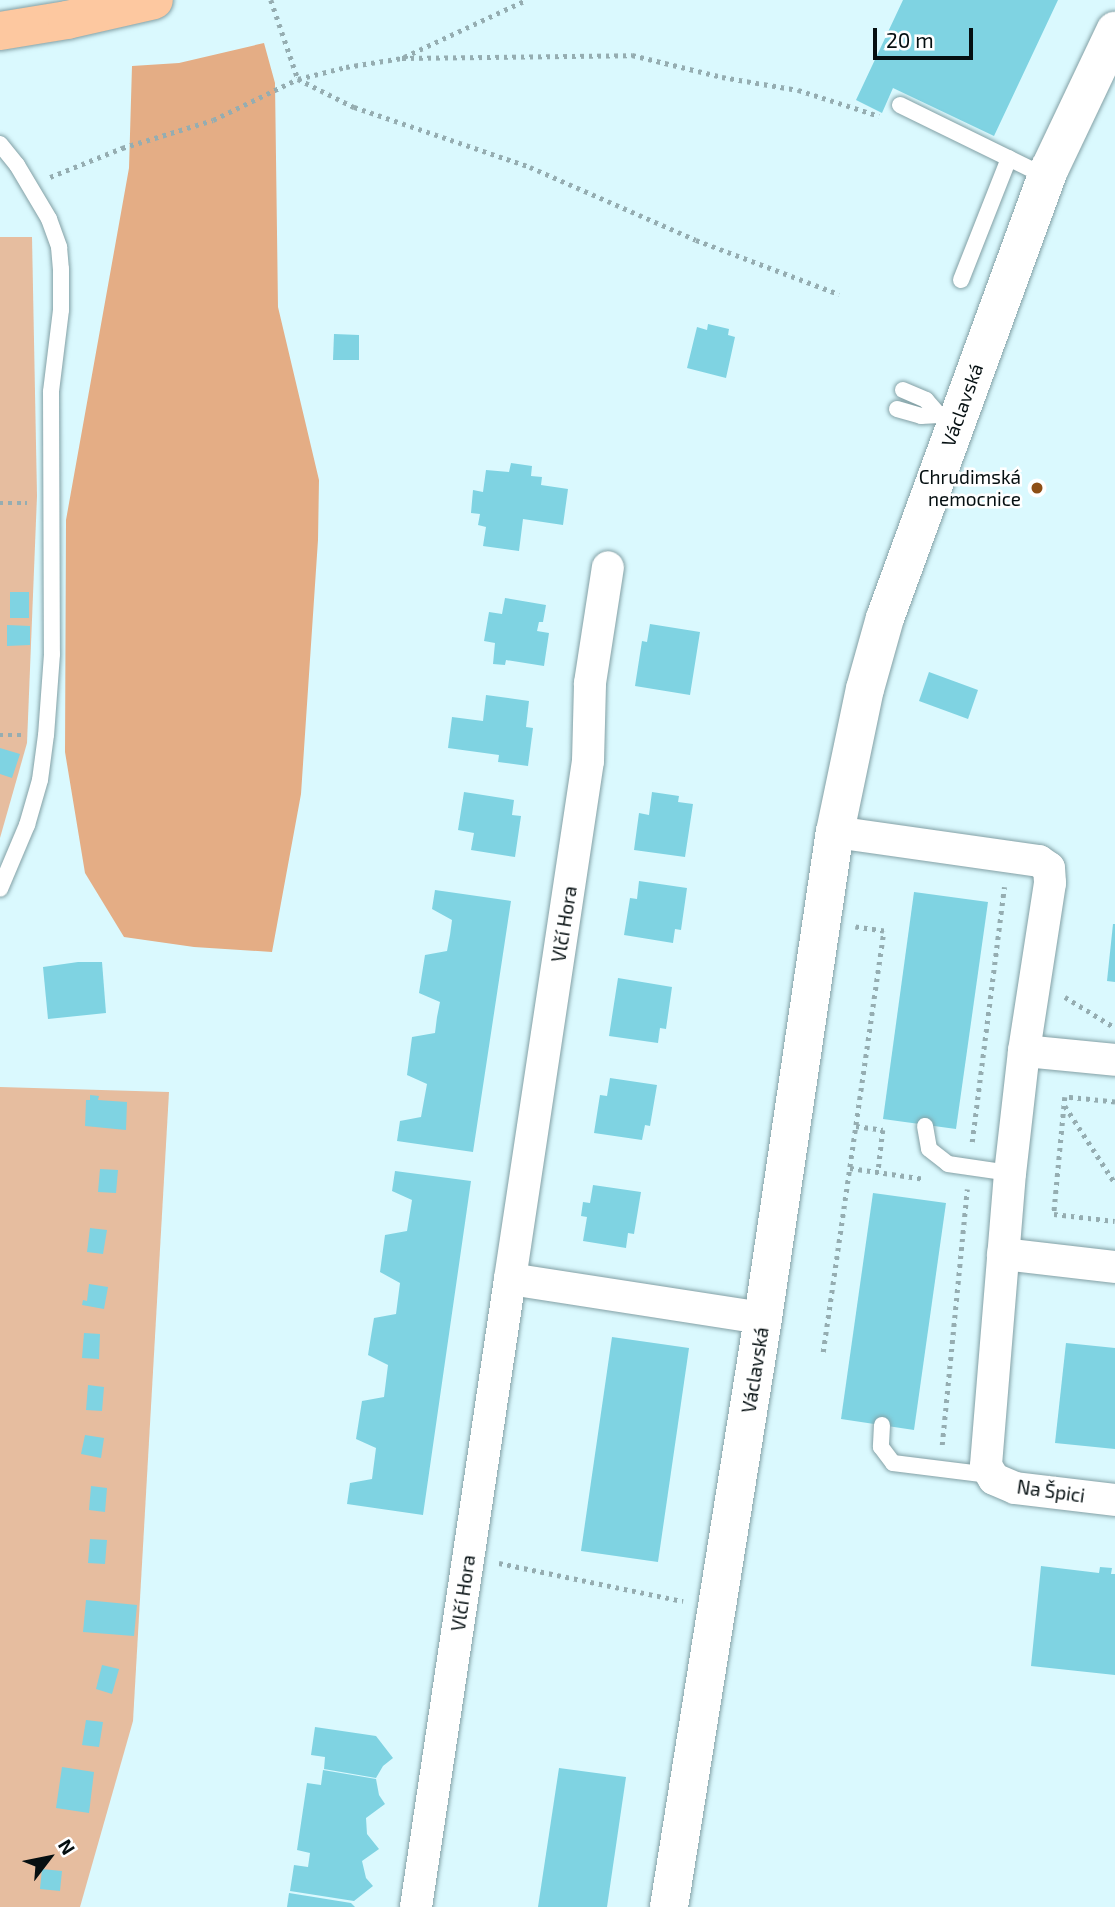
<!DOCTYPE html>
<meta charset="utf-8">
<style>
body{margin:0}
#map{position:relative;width:1115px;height:1907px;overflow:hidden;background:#daf9fe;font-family:"Exo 2",sans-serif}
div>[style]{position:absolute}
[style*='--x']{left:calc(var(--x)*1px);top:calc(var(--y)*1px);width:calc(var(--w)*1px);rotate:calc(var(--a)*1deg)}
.green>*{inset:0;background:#e6bd9f}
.forest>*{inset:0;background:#e4ad85}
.building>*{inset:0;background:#7fd3e2}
.path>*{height:4.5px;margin-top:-2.25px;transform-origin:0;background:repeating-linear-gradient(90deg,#95adb1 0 3.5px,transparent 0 8.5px)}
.roads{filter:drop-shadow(0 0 2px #83a0a5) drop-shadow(0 0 2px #83a0a5)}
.lane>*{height:16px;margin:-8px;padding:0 8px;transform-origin:8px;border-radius:8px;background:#fff}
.street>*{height:32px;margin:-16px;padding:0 16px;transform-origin:16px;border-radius:16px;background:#fff}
.secondary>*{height:38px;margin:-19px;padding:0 19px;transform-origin:19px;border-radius:19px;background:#fff}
.primary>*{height:38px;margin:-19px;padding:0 19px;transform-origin:19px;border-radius:19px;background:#fdc8a0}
.dots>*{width:19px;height:19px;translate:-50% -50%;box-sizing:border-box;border:4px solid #fff;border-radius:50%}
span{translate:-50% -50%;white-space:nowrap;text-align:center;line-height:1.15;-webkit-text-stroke:5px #fff;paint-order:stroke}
.street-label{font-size:19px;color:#050f11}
.poi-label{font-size:19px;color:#050f11}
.right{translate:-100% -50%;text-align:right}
.north{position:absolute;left:14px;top:1823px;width:70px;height:70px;-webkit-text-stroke:5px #fff;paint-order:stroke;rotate:58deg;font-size:19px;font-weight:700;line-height:28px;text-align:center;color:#050f11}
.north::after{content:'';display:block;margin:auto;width:24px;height:32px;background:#050f11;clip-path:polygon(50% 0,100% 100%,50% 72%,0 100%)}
.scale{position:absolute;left:873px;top:28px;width:100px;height:32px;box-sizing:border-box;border:4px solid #050f11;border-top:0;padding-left:9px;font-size:21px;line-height:24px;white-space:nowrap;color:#050f11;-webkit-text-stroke:5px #fff;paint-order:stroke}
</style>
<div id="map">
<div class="green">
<i style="clip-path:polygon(0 237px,32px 237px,37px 496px,27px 743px,0 838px)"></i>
<i style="clip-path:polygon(0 1087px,169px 1092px,133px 1721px,80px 1907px,0 1907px)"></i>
</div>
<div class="forest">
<i style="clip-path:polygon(264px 43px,275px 83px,278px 307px,319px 480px,318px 540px,301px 794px,272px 952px,194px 947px,124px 937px,85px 873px,65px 752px,66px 520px,129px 168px,132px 66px,179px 63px)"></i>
</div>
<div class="building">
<i style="clip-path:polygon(903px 0,1058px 0,994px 136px,893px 88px,882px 113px,856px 100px)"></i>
<i style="clip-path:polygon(708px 324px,729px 329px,728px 335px,735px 337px,726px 378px,687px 368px,697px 327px,707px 330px)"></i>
<i style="clip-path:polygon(334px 334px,359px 335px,359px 360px,333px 360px)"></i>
<i style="clip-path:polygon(511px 463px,532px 466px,531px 476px,542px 477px,541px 485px,568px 489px,563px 525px,523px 519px,519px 551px,483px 546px,486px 527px,478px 525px,480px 514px,471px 513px,473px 490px,483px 492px,486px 470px,509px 472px)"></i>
<i style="clip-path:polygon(10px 592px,29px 592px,29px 618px,10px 618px)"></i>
<i style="clip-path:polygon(505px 598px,546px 605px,543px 622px,539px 622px,537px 631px,549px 633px,544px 666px,506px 660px,505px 665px,493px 664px,495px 643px,484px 641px,489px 612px,502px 614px)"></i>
<i style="clip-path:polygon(650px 624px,700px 632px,690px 695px,635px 686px,642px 641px,647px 642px)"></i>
<i style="clip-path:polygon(7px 625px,30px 626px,30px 645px,7px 646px)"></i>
<i style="clip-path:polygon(929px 672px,978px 690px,968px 719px,919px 701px)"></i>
<i style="clip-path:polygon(486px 695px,529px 701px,526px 727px,533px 728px,528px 766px,498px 762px,499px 755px,448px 748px,452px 717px,483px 721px)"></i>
<i style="clip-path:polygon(0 748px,20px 754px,12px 778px,0 774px)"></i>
<i style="clip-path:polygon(464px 792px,514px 800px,512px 815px,521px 816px,515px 857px,471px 850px,474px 833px,458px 830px)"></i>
<i style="clip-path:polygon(652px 792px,679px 796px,678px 802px,693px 804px,685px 857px,634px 850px,639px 813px,649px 815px)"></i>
<i style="clip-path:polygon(639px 881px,687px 888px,681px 930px,675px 929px,673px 943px,624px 935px,630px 898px,637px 899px)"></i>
<i style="clip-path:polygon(435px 890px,511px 901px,473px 1152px,397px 1141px,400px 1121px,421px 1117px,427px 1084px,407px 1075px,412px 1037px,435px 1033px,437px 1017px,440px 1002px,419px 993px,425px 955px,447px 951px,450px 935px,452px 920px,432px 909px)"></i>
<i style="clip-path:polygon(914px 892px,988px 902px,956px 1129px,883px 1119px)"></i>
<i style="clip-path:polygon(1113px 924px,1115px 924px,1115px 982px,1107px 981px)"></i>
<i style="clip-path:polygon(78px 962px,102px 962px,106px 1013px,48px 1019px,43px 967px)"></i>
<i style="clip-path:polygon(618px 978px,672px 987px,666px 1029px,660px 1028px,658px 1043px,609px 1036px)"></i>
<i style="clip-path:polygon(610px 1078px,657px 1085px,650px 1126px,645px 1125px,642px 1140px,594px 1133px,600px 1095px,607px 1096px)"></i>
<i style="clip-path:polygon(90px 1095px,99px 1096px,98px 1100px,127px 1102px,126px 1130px,85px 1126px,86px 1100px,90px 1100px)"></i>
<i style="clip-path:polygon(100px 1169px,118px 1170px,116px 1193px,98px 1192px)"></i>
<i style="clip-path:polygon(395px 1171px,471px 1181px,423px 1515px,347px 1504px,350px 1483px,372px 1479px,376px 1448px,356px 1439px,362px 1401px,384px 1397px,388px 1365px,368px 1355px,371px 1336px,374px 1318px,396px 1314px,400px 1283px,380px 1272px,385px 1235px,407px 1231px,412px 1200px,392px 1191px)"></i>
<i style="clip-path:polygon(593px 1185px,641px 1192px,634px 1234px,628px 1233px,626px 1248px,583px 1241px,587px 1217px,581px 1216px,583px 1202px,590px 1203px)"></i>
<i style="clip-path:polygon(873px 1193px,946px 1203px,914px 1430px,841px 1419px)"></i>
<i style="clip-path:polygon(90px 1228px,107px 1230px,103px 1254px,87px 1252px)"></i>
<i style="clip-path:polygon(89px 1284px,108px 1287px,104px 1309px,82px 1305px,83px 1300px,87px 1301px)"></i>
<i style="clip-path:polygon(84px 1333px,100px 1334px,99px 1359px,82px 1358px)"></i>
<i style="clip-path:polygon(612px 1337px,689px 1348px,658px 1562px,581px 1551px)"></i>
<i style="clip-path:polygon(1066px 1343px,1115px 1348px,1115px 1449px,1055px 1443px)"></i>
<i style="clip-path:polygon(88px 1385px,104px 1387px,102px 1411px,86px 1410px)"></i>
<i style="clip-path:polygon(85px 1435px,104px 1438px,101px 1458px,81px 1454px)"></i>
<i style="clip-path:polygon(91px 1486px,107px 1488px,105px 1512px,89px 1510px)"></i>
<i style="clip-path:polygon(90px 1539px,107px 1540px,105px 1564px,88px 1563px)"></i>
<i style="clip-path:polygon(1041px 1566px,1099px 1573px,1100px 1567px,1112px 1568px,1111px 1574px,1115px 1574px,1115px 1675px,1031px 1666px)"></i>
<i style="clip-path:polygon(86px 1600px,137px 1605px,134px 1636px,83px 1632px)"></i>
<i style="clip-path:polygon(102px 1665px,119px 1669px,112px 1694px,96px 1689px)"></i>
<i style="clip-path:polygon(86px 1720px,103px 1722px,99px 1747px,82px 1745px)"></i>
<i style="clip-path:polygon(315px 1727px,376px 1736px,393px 1758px,383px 1766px,376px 1778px,324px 1769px,325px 1757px,311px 1755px)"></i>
<i style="clip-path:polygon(62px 1767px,94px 1772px,89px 1813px,56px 1808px)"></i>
<i style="clip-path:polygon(559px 1768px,626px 1777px,607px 1907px,538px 1907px)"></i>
<i style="clip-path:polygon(323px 1770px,376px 1779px,379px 1795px,385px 1804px,366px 1818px,367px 1834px,379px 1849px,362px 1861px,366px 1878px,373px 1886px,354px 1901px,290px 1891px,294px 1865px,308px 1867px,310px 1853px,297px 1850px,307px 1783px,321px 1785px)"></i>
<i style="clip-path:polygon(42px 1869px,62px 1871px,60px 1891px,40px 1889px)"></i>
<i style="clip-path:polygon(289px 1893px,351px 1903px,355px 1907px,287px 1907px)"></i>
</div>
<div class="path">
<i style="--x:271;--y:0;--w:83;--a:71.1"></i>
<i style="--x:298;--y:79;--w:49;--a:-14"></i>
<i style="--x:346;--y:67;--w:57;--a:-9.1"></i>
<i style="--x:402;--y:58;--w:230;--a:-0.7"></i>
<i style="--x:632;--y:55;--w:93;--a:13.7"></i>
<i style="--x:722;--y:77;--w:77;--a:9.7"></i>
<i style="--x:798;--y:90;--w:85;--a:17.8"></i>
<i style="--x:404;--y:57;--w:135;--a:-25"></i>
<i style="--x:50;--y:177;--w:78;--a:-21.9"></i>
<i style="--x:122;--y:148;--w:95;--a:-17.1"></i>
<i style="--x:213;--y:120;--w:94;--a:-25.8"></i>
<i style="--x:298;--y:79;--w:63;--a:26.6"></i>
<i style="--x:354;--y:107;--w:186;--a:18.8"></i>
<i style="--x:530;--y:167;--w:181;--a:23.7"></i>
<i style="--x:696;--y:240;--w:153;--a:20.7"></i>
<i style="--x:0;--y:503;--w:27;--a:0"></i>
<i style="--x:0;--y:735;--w:24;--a:0"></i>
<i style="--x:1065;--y:997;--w:57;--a:31.5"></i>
<i style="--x:1115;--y:1102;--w:50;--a:-174.3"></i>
<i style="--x:1065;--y:1097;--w:118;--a:95.4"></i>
<i style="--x:1054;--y:1214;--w:61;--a:6.5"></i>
<i style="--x:1065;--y:1106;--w:92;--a:57"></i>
<i style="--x:856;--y:1126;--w:27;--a:8"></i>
<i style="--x:883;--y:1130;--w:43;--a:96.6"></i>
<i style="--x:972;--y:1142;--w:257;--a:-82.8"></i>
<i style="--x:850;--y:1168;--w:76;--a:8.3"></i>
<i style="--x:823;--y:1352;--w:425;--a:-81.8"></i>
<i style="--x:884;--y:931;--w:29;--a:-172"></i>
<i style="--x:942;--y:1445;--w:257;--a:-84.4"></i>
<i style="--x:499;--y:1563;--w:188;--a:11.7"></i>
</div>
<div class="roads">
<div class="lane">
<i style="--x:900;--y:105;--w:164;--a:26.1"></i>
<i style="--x:0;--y:144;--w:27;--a:51"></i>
<i style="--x:17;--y:165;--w:63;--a:59.3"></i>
<i style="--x:49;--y:219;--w:30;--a:70"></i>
<i style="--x:59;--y:247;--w:22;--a:85"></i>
<i style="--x:61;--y:269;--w:41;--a:90"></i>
<i style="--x:61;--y:310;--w:83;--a:97"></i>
<i style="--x:51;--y:392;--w:262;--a:89.8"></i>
<i style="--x:52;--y:654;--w:81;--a:94.2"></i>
<i style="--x:46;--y:735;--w:45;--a:97.6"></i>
<i style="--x:40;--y:780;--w:47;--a:106.1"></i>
<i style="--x:27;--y:825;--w:69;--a:112.9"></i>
<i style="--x:961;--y:280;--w:131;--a:-68.5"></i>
<i style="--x:903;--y:390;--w:25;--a:23"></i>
<i style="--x:926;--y:400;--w:20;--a:49"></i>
<i style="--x:897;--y:409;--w:25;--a:16"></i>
<i style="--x:921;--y:416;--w:18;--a:-3"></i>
<i style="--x:939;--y:415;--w:19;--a:16"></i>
<i style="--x:925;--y:1126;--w:23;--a:80"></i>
<i style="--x:929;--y:1149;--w:24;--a:38"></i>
<i style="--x:948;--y:1164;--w:63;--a:8.3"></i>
<i style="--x:882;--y:1425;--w:22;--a:93"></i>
<i style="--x:881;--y:1447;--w:20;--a:53"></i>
<i style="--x:893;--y:1463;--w:97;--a:7.1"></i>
</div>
<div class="street">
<i style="--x:835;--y:832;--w:206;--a:8.1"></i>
<i style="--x:1039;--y:861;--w:12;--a:35"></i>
<i style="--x:1049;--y:868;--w:15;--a:86"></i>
<i style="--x:1050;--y:883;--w:170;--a:98.8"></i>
<i style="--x:1024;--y:1051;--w:123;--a:96.5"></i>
<i style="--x:1010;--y:1173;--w:294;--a:94.7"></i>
<i style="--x:986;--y:1466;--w:15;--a:58"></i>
<i style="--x:994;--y:1479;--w:23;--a:23"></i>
<i style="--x:1015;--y:1488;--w:101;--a:6.8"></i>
<i style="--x:1024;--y:1051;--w:91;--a:5.6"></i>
<i style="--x:1003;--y:1254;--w:113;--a:6.6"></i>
<i style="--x:510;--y:1279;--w:524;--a:-81.44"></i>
<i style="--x:588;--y:761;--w:78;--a:-88.5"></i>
<i style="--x:590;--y:683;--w:117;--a:-81.2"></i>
<i style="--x:416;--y:1907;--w:635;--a:-81.49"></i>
<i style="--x:510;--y:1279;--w:256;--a:8.8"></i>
</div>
<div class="secondary">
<i style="--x:669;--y:1907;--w:596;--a:-80.93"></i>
<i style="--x:763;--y:1318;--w:491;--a:-81.6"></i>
<i style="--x:835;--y:832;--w:146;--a:-78.2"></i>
<i style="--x:865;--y:689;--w:74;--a:-74.3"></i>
<i style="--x:885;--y:618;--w:479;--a:-69.9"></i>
<i style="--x:1050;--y:168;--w:152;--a:-64.6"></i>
</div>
<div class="primary">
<i style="--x:0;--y:31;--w:68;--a:-9.3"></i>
<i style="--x:67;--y:20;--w:89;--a:-12.9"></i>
</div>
</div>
<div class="dots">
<i style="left:1037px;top:488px;background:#8d4e15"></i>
</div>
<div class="street-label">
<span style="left:962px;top:405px;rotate:-70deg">Václavská</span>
<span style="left:564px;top:924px;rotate:-81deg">Vlčí Hora</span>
<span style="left:755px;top:1370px;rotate:-81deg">Václavská</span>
<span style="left:1051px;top:1491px;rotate:8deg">Na Špici</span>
<span style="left:463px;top:1593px;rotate:-82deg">Vlčí Hora</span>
</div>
<div class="poi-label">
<span class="right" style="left:1021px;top:488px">Chrudimská<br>nemocnice</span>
</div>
<div class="north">N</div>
<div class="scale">20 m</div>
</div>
